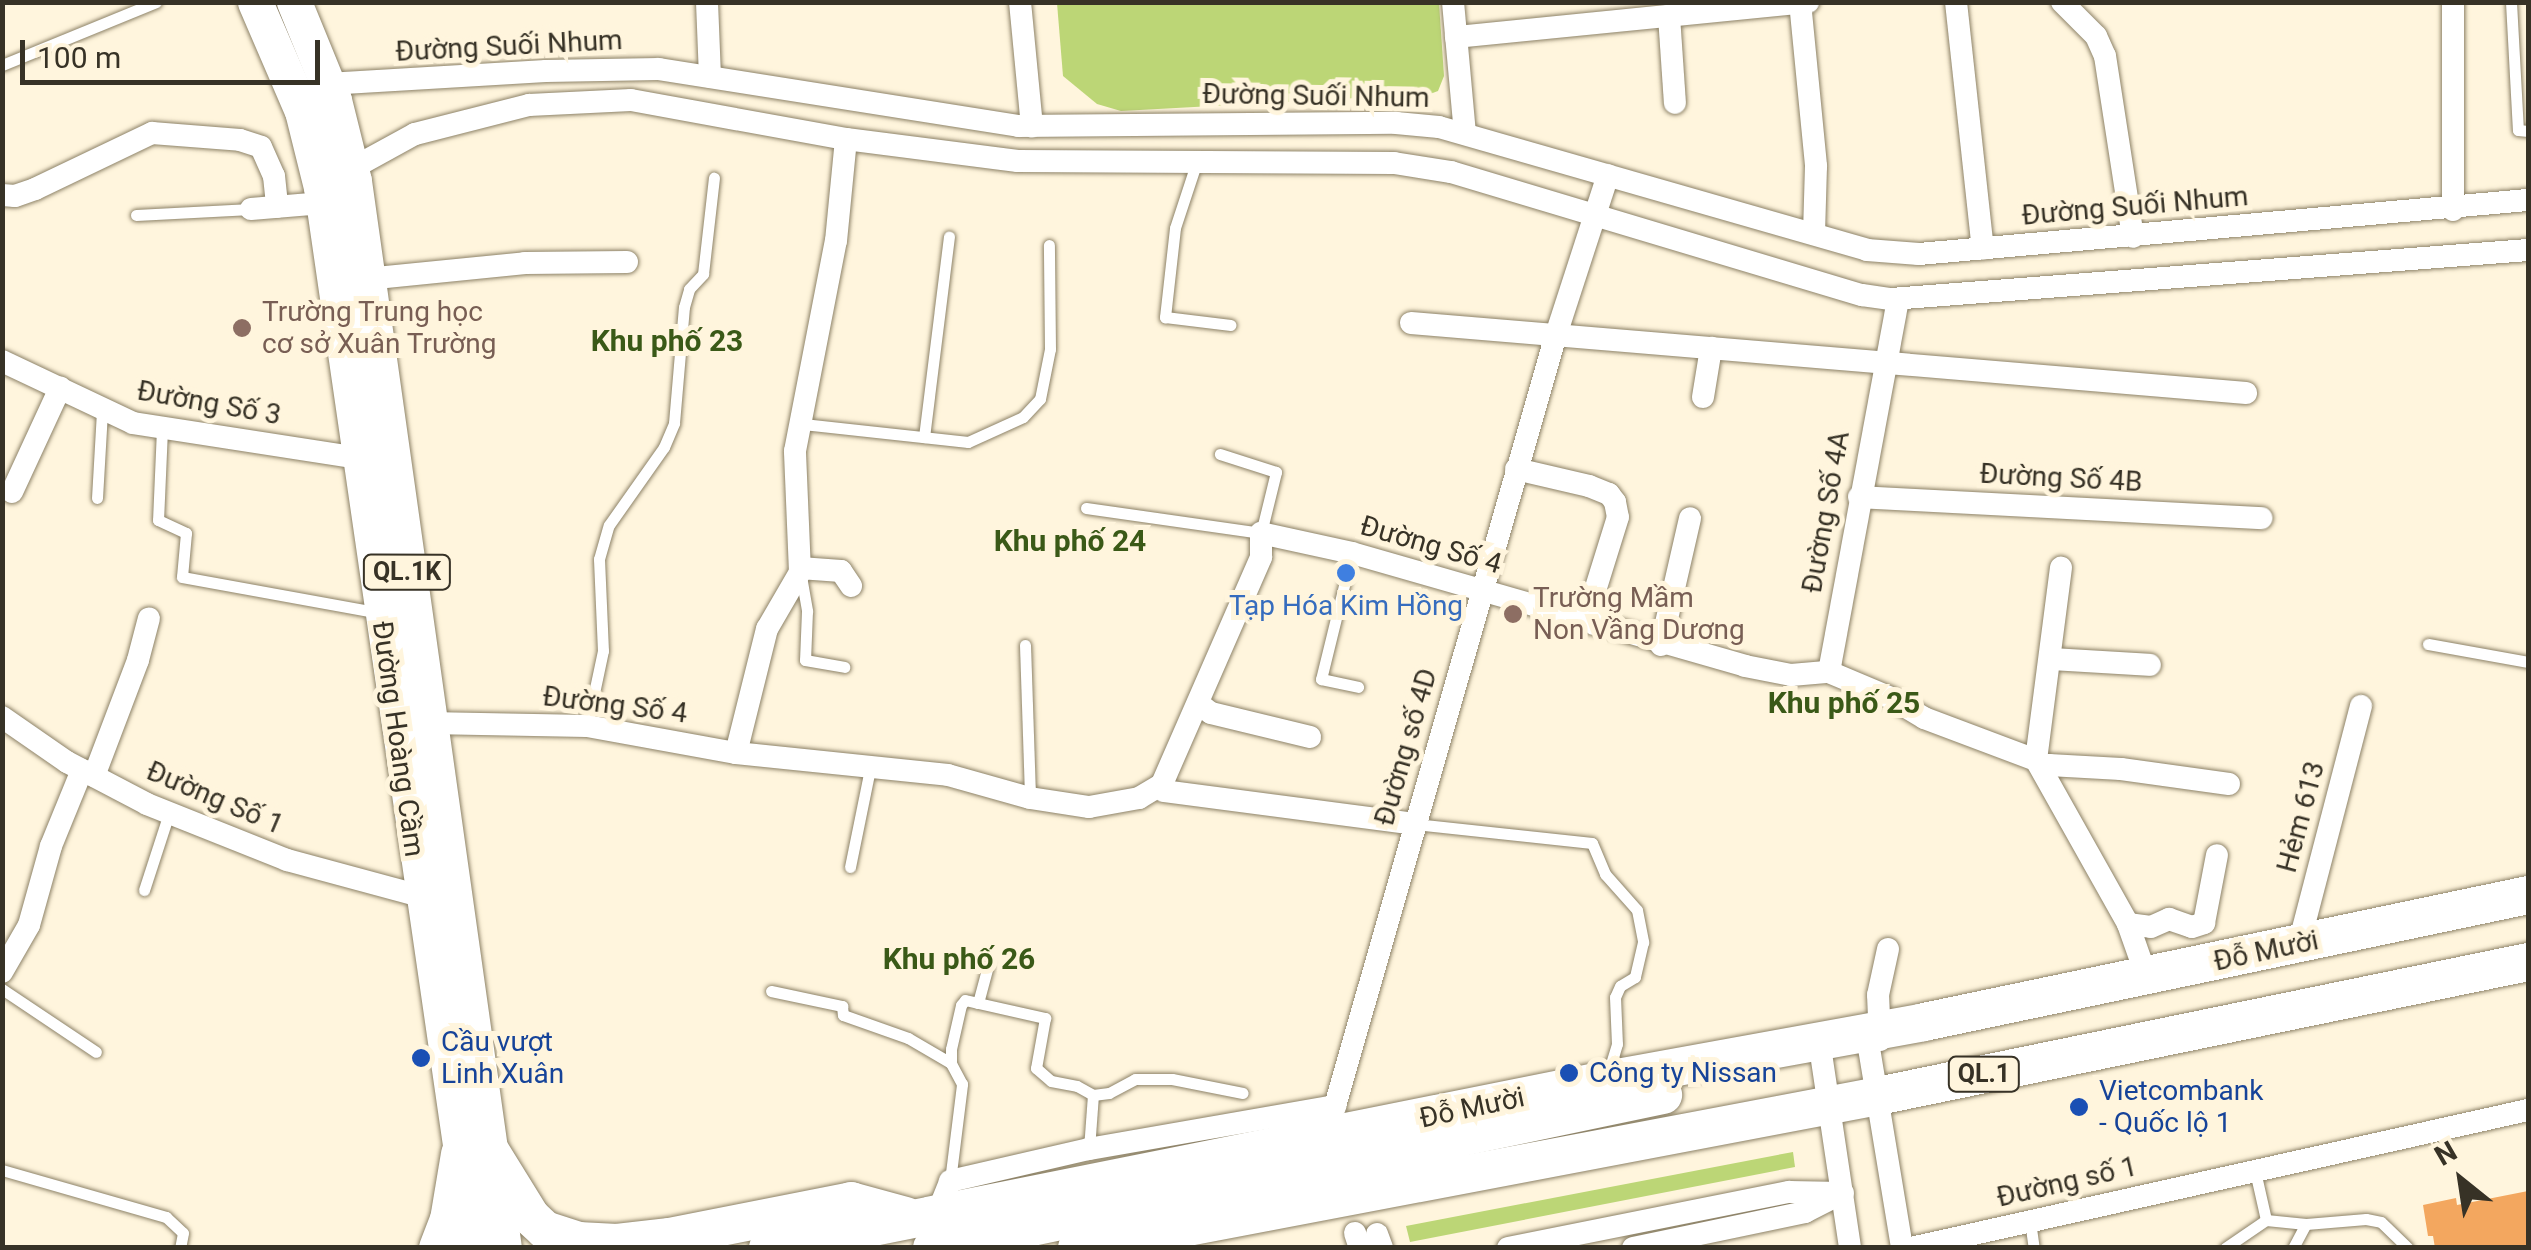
<!DOCTYPE html>
<meta charset="utf-8">
<style>
body{margin:0}
#map{position:relative;width:2531px;height:1250px;overflow:hidden;background:#fff5dd;font-family:Roboto,sans-serif}
div>[style]{position:absolute}
[style*='--x']{left:calc(var(--x)*1px);top:calc(var(--y)*1px);width:calc(var(--w)*1px);rotate:calc(var(--a)*1deg)}
.green>*{inset:0;background:#bcd676}
.building>*{inset:0;background:#f3a75f}
.roads{filter:drop-shadow(0 0 2px #8d8267) drop-shadow(0 0 2px #8d8267)}
.service>*{height:11px;margin:-5.5px;padding:0 5.5px;transform-origin:5.5px;border-radius:5.5px;background:#fff}
.minor>*{height:22px;margin:-11px;padding:0 11px;transform-origin:11px;border-radius:11px;background:#fff}
.primary>*{height:35px;margin:-17.5px;padding:0 17.5px;transform-origin:17.5px;border-radius:17.5px;background:#fff}
.trunk>*{height:38px;margin:-19px;padding:0 19px;transform-origin:19px;border-radius:19px;background:#fff}
.dots>*{width:28px;height:28px;translate:-50% -50%;box-sizing:border-box;border:5px solid #fff5dd;border-radius:50%}
span{translate:-50% -50%;white-space:nowrap;text-align:center;line-height:1.15;-webkit-text-stroke:10px #fff5dd;paint-order:stroke}
.shield-label span{padding:2px 8px;background:#fff5dd;border:2px solid;border-radius:8px;-webkit-text-stroke-width:0}
.shield-label{font-size:25px;color:#373226;font-weight:700}
.street-label{font-size:28px;color:#373226}
.education-label{font-size:28px;color:#785e54}
.left{translate:0 -50%;text-align:left}
.shop-label{font-size:28px;color:#366cbe}
.transit-label{font-size:28px;color:#164399}
.neighbourhood-label{font-size:30px;color:#3a5917;font-weight:700}
.frame{position:absolute;inset:0;border:5px solid #373226;pointer-events:none}
.north{position:absolute;left:2411px;top:1130px;width:100px;height:100px;-webkit-text-stroke:8px #fff5dd;paint-order:stroke;rotate:330deg;font-size:28px;font-weight:700;line-height:40px;text-align:center;color:#373226}
.north::after{content:'';display:block;margin:auto;width:35px;height:45px;background:#373226;clip-path:polygon(50% 0,100% 100%,50% 72%,0 100%)}
.scale{position:absolute;left:20px;top:40px;width:300px;height:45px;box-sizing:border-box;border:5px solid #373226;border-top:0;padding-left:12px;font-size:30px;line-height:35px;white-space:nowrap;color:#373226;-webkit-text-stroke:8px #fff5dd;paint-order:stroke}
</style>
<div id="map">
<div class="green">
<i style="clip-path:polygon(1057px 3px,1439px 3px,1444px 76px,1438px 91px,1430px 94px,1121px 111px,1097px 104px,1063px 76px)"></i>
<i style="clip-path:polygon(1793px 1152px,1795px 1167px,1410px 1242px,1406px 1226px)"></i>
</div>
<div class="building">
<i style="clip-path:polygon(2528px 1191px,2528px 1248px,2435px 1248px,2433px 1236px,2428px 1236px,2423px 1205px,2456px 1198px,2457px 1205px)"></i>
</div>
<div class="roads">
<div class="service">
<i style="--x:2511;--y:2;--w:128;--a:86.9"></i>
<i style="--x:2518;--y:130;--w:10;--a:6"></i>
<i style="--x:2;--y:65;--w:166;--a:-22.2"></i>
<i style="--x:1196;--y:164;--w:67;--a:108.2"></i>
<i style="--x:1175;--y:228;--w:90;--a:96.4"></i>
<i style="--x:1165;--y:317;--w:66;--a:6.9"></i>
<i style="--x:136;--y:215;--w:115;--a:-3"></i>
<i style="--x:803;--y:424;--w:166;--a:6.2"></i>
<i style="--x:968;--y:442;--w:60;--a:-24.4"></i>
<i style="--x:1023;--y:417;--w:25;--a:-47"></i>
<i style="--x:1040;--y:399;--w:51;--a:-78.7"></i>
<i style="--x:1050;--y:349;--w:104;--a:-90.6"></i>
<i style="--x:162;--y:429;--w:91;--a:92.5"></i>
<i style="--x:158;--y:520;--w:31;--a:25"></i>
<i style="--x:186;--y:533;--w:44;--a:95.2"></i>
<i style="--x:182;--y:577;--w:196;--a:10.3"></i>
<i style="--x:924;--y:437;--w:202;--a:-82.9"></i>
<i style="--x:97;--y:498;--w:87;--a:-86.7"></i>
<i style="--x:1086;--y:508;--w:177;--a:8.1"></i>
<i style="--x:1261;--y:533;--w:63;--a:-76.2"></i>
<i style="--x:1276;--y:472;--w:59;--a:-162.2"></i>
<i style="--x:1352;--y:553;--w:130;--a:103.8"></i>
<i style="--x:1321;--y:679;--w:38;--a:12"></i>
<i style="--x:801;--y:576;--w:36;--a:80"></i>
<i style="--x:807;--y:611;--w:49;--a:92.3"></i>
<i style="--x:805;--y:660;--w:40;--a:10"></i>
<i style="--x:2428;--y:644;--w:102;--a:10.2"></i>
<i style="--x:1025;--y:645;--w:153;--a:88.1"></i>
<i style="--x:587;--y:726;--w:77;--a:-78"></i>
<i style="--x:603;--y:651;--w:92;--a:-92.5"></i>
<i style="--x:599;--y:559;--w:35;--a:-74"></i>
<i style="--x:609;--y:525;--w:95;--a:-54.8"></i>
<i style="--x:664;--y:447;--w:26;--a:-67"></i>
<i style="--x:674;--y:423;--w:116;--a:-85.1"></i>
<i style="--x:684;--y:307;--w:19;--a:-74"></i>
<i style="--x:689;--y:289;--w:21;--a:-47"></i>
<i style="--x:703;--y:274;--w:97;--a:-83.5"></i>
<i style="--x:1415;--y:824;--w:178;--a:6.1"></i>
<i style="--x:1592;--y:843;--w:34;--a:67"></i>
<i style="--x:1605;--y:874;--w:48;--a:48.4"></i>
<i style="--x:1637;--y:910;--w:33;--a:79"></i>
<i style="--x:1643;--y:942;--w:36;--a:103"></i>
<i style="--x:1635;--y:977;--w:17;--a:149"></i>
<i style="--x:1620;--y:986;--w:12;--a:114"></i>
<i style="--x:1615;--y:997;--w:47;--a:87.6"></i>
<i style="--x:1617;--y:1044;--w:28;--a:107"></i>
<i style="--x:850;--y:867;--w:100;--a:-78.5"></i>
<i style="--x:144;--y:890;--w:81;--a:-72"></i>
<i style="--x:2;--y:989;--w:113;--a:33.8"></i>
<i style="--x:771;--y:991;--w:73;--a:11.9"></i>
<i style="--x:842;--y:1006;--w:9;--a:84"></i>
<i style="--x:843;--y:1015;--w:69;--a:19.5"></i>
<i style="--x:908;--y:1038;--w:50;--a:30.2"></i>
<i style="--x:978;--y:1003;--w:69;--a:12.6"></i>
<i style="--x:1045;--y:1018;--w:51;--a:100.2"></i>
<i style="--x:1036;--y:1068;--w:20;--a:41"></i>
<i style="--x:1051;--y:1081;--w:26;--a:11"></i>
<i style="--x:1077;--y:1086;--w:18;--a:29"></i>
<i style="--x:1093;--y:1095;--w:16;--a:-7"></i>
<i style="--x:1109;--y:1093;--w:30;--a:-28"></i>
<i style="--x:1135;--y:1079;--w:37;--a:0"></i>
<i style="--x:1172;--y:1079;--w:72;--a:11.2"></i>
<i style="--x:1089;--y:1149;--w:54;--a:-85.8"></i>
<i style="--x:2;--y:1170;--w:171;--a:16"></i>
<i style="--x:166;--y:1217;--w:23;--a:43"></i>
<i style="--x:183;--y:1233;--w:15;--a:101"></i>
<i style="--x:2255;--y:1171;--w:50;--a:77.3"></i>
<i style="--x:2266;--y:1220;--w:40;--a:5.7"></i>
<i style="--x:2306;--y:1224;--w:60;--a:-4.8"></i>
<i style="--x:2366;--y:1219;--w:15;--a:11"></i>
<i style="--x:2381;--y:1222;--w:37;--a:44"></i>
<i style="--x:950;--y:1181;--w:98;--a:-82.9"></i>
<i style="--x:962;--y:1084;--w:24;--a:-118"></i>
<i style="--x:951;--y:1063;--w:14;--a:-90"></i>
<i style="--x:951;--y:1049;--w:45;--a:-77.2"></i>
<i style="--x:961;--y:1005;--w:6;--a:-51"></i>
<i style="--x:965;--y:1000;--w:13;--a:13"></i>
<i style="--x:978;--y:1003;--w:38;--a:-75"></i>
<i style="--x:2030;--y:1221;--w:27;--a:82"></i>
<i style="--x:2225;--y:1248;--w:50;--a:-34.3"></i>
<i style="--x:2293;--y:1248;--w:27;--a:-62"></i>
</div>
<div class="minor">
<i style="--x:707;--y:2;--w:75;--a:87.7"></i>
<i style="--x:1020;--y:2;--w:125;--a:84.5"></i>
<i style="--x:1453;--y:2;--w:132;--a:84.8"></i>
<i style="--x:1800;--y:2;--w:165;--a:84.4"></i>
<i style="--x:1816;--y:166;--w:68;--a:91.7"></i>
<i style="--x:1956;--y:2;--w:248;--a:83.8"></i>
<i style="--x:2062;--y:2;--w:48;--a:45"></i>
<i style="--x:2096;--y:36;--w:22;--a:66"></i>
<i style="--x:2105;--y:56;--w:183;--a:81.2"></i>
<i style="--x:1669;--y:16;--w:87;--a:86.1"></i>
<i style="--x:1456;--y:37;--w:354;--a:-5.7"></i>
<i style="--x:327;--y:84;--w:219;--a:-3.4"></i>
<i style="--x:546;--y:71;--w:113;--a:-1"></i>
<i style="--x:659;--y:69;--w:363;--a:9"></i>
<i style="--x:1018;--y:126;--w:378;--a:-0.5"></i>
<i style="--x:1396;--y:123;--w:43;--a:5.3"></i>
<i style="--x:1439;--y:127;--w:445;--a:16"></i>
<i style="--x:1867;--y:250;--w:52;--a:4.4"></i>
<i style="--x:1919;--y:254;--w:611;--a:-5.07"></i>
<i style="--x:351;--y:169;--w:73;--a:-28.7"></i>
<i style="--x:415;--y:134;--w:118;--a:-14.3"></i>
<i style="--x:529;--y:105;--w:102;--a:-2.8"></i>
<i style="--x:631;--y:100;--w:219;--a:10.3"></i>
<i style="--x:846;--y:139;--w:173;--a:7.3"></i>
<i style="--x:1018;--y:161;--w:376;--a:0.3"></i>
<i style="--x:1394;--y:163;--w:58;--a:9"></i>
<i style="--x:1451;--y:172;--w:429;--a:16.7"></i>
<i style="--x:1862;--y:295;--w:29;--a:8"></i>
<i style="--x:1891;--y:299;--w:639;--a:-4.4"></i>
<i style="--x:2;--y:195;--w:13;--a:4"></i>
<i style="--x:15;--y:196;--w:21;--a:-19"></i>
<i style="--x:35;--y:189;--w:130;--a:-25.6"></i>
<i style="--x:152;--y:133;--w:88;--a:4.5"></i>
<i style="--x:240;--y:140;--w:22;--a:18"></i>
<i style="--x:261;--y:147;--w:32;--a:66"></i>
<i style="--x:274;--y:176;--w:31;--a:84"></i>
<i style="--x:251;--y:209;--w:72;--a:-4.8"></i>
<i style="--x:2453;--y:210;--w:208;--a:-90"></i>
<i style="--x:366;--y:279;--w:160;--a:-5.7"></i>
<i style="--x:525;--y:263;--w:102;--a:-0.6"></i>
<i style="--x:1411;--y:323;--w:838;--a:4.79"></i>
<i style="--x:2;--y:361;--w:145;--a:25.3"></i>
<i style="--x:133;--y:423;--w:228;--a:8.8"></i>
<i style="--x:1703;--y:397;--w:50;--a:-80.7"></i>
<i style="--x:1516;--y:469;--w:75;--a:13.1"></i>
<i style="--x:1589;--y:486;--w:22;--a:22"></i>
<i style="--x:1609;--y:494;--w:10;--a:53"></i>
<i style="--x:1615;--y:502;--w:15;--a:79"></i>
<i style="--x:1618;--y:517;--w:81;--a:107.3"></i>
<i style="--x:1594;--y:594;--w:30;--a:90"></i>
<i style="--x:12;--y:492;--w:115;--a:-65.2"></i>
<i style="--x:1859;--y:497;--w:403;--a:3"></i>
<i style="--x:800;--y:568;--w:41;--a:4.2"></i>
<i style="--x:841;--y:571;--w:18;--a:56"></i>
<i style="--x:1661;--y:645;--w:130;--a:-77.1"></i>
<i style="--x:2050;--y:659;--w:100;--a:3.4"></i>
<i style="--x:1829;--y:672;--w:379;--a:-79.5"></i>
<i style="--x:1198;--y:703;--w:16;--a:38"></i>
<i style="--x:1211;--y:713;--w:102;--a:13.6"></i>
<i style="--x:2;--y:717;--w:79;--a:34.7"></i>
<i style="--x:67;--y:762;--w:90;--a:27.7"></i>
<i style="--x:147;--y:804;--w:151;--a:21.8"></i>
<i style="--x:287;--y:860;--w:138;--a:15.1"></i>
<i style="--x:428;--y:723;--w:159;--a:1.1"></i>
<i style="--x:587;--y:726;--w:151;--a:10.3"></i>
<i style="--x:736;--y:753;--w:213;--a:5.9"></i>
<i style="--x:948;--y:775;--w:85;--a:15.7"></i>
<i style="--x:1030;--y:798;--w:60;--a:8.7"></i>
<i style="--x:1089;--y:807;--w:51;--a:-10.2"></i>
<i style="--x:1139;--y:798;--w:27;--a:-31"></i>
<i style="--x:1162;--y:784;--w:248;--a:-66.4"></i>
<i style="--x:1261;--y:557;--w:24;--a:-90"></i>
<i style="--x:1261;--y:533;--w:93;--a:12.4"></i>
<i style="--x:1352;--y:553;--w:409;--a:16"></i>
<i style="--x:1745;--y:666;--w:47;--a:11.1"></i>
<i style="--x:1791;--y:675;--w:38;--a:-5"></i>
<i style="--x:1829;--y:672;--w:67;--a:22.8"></i>
<i style="--x:1891;--y:698;--w:39;--a:31"></i>
<i style="--x:1924;--y:718;--w:120;--a:20.6"></i>
<i style="--x:2036;--y:760;--w:188;--a:60.7"></i>
<i style="--x:2128;--y:924;--w:54;--a:70.6"></i>
<i style="--x:736;--y:753;--w:128;--a:-76"></i>
<i style="--x:767;--y:629;--w:66;--a:-59.9"></i>
<i style="--x:800;--y:572;--w:121;--a:-92.4"></i>
<i style="--x:795;--y:451;--w:214;--a:-79"></i>
<i style="--x:836;--y:241;--w:102;--a:-84.4"></i>
<i style="--x:2036;--y:760;--w:194;--a:-82.6"></i>
<i style="--x:2042;--y:769;--w:8;--a:-30"></i>
<i style="--x:2049;--y:765;--w:72;--a:3.2"></i>
<i style="--x:2121;--y:769;--w:109;--a:7.9"></i>
<i style="--x:94;--y:776;--w:124;--a:-69.2"></i>
<i style="--x:138;--y:660;--w:43;--a:-75.3"></i>
<i style="--x:1162;--y:784;--w:7;--a:74"></i>
<i style="--x:1164;--y:791;--w:253;--a:7.5"></i>
<i style="--x:2128;--y:924;--w:23;--a:7"></i>
<i style="--x:2151;--y:927;--w:20;--a:-24"></i>
<i style="--x:2169;--y:919;--w:24;--a:19"></i>
<i style="--x:2192;--y:927;--w:13;--a:-18"></i>
<i style="--x:2204;--y:923;--w:69;--a:-79.2"></i>
<i style="--x:2299;--y:944;--w:246;--a:-75.4"></i>
<i style="--x:2;--y:972;--w:54;--a:-60.1"></i>
<i style="--x:29;--y:925;--w:82;--a:-74.4"></i>
<i style="--x:51;--y:846;--w:82;--a:-67.8"></i>
<i style="--x:1866;--y:1030;--w:221;--a:80.6"></i>
<i style="--x:1819;--y:1040;--w:210;--a:81.5"></i>
<i style="--x:1880;--y:1040;--w:45;--a:-92.5"></i>
<i style="--x:1878;--y:995;--w:47;--a:-77.7"></i>
<i style="--x:1325;--y:1124;--w:21;--a:-61"></i>
<i style="--x:1335;--y:1106;--w:802;--a:-74.01"></i>
<i style="--x:1556;--y:335;--w:168;--a:-72"></i>
<i style="--x:937;--y:1214;--w:35;--a:-68"></i>
<i style="--x:950;--y:1181;--w:143;--a:-13"></i>
<i style="--x:1089;--y:1149;--w:250;--a:-9.9"></i>
<i style="--x:1355;--y:1233;--w:16;--a:72"></i>
<i style="--x:1377;--y:1234;--w:15;--a:70"></i>
<i style="--x:1508;--y:1248;--w:287;--a:-11.3"></i>
<i style="--x:1789;--y:1192;--w:54;--a:1.1"></i>
<i style="--x:1633;--y:1248;--w:176;--a:-11.8"></i>
<i style="--x:1805;--y:1212;--w:39;--a:-27"></i>
<i style="--x:1911;--y:1248;--w:632;--a:-12.61"></i>
</div>
<div class="primary">
<i style="--x:255;--y:2;--w:119;--a:66.7"></i>
<i style="--x:302;--y:111;--w:78;--a:76"></i>
<i style="--x:321;--y:187;--w:1072;--a:81.74"></i>
<i style="--x:294;--y:2;--w:106;--a:67.8"></i>
<i style="--x:334;--y:100;--w:83;--a:76.1"></i>
<i style="--x:354;--y:181;--w:1077;--a:82"></i>
</div>
<div class="trunk">
<i style="--x:489;--y:1149;--w:80;--a:58.3"></i>
<i style="--x:531;--y:1217;--w:19;--a:43"></i>
<i style="--x:545;--y:1230;--w:35;--a:18"></i>
<i style="--x:578;--y:1241;--w:39;--a:3"></i>
<i style="--x:617;--y:1243;--w:53;--a:-6.5"></i>
<i style="--x:670;--y:1237;--w:185;--a:-11.2"></i>
<i style="--x:851;--y:1201;--w:57;--a:15.3"></i>
<i style="--x:438;--y:1248;--w:30;--a:-69"></i>
<i style="--x:449;--y:1220;--w:67;--a:-80.5"></i>
<i style="--x:768;--y:1248;--w:855;--a:-11.34"></i>
<i style="--x:1606;--y:1080;--w:323;--a:-10.3"></i>
<i style="--x:1924;--y:1022;--w:617;--a:-11.87"></i>
<i style="--x:932;--y:1248;--w:747;--a:-11.82"></i>
<i style="--x:1077;--y:1248;--w:815;--a:-10.74"></i>
<i style="--x:1878;--y:1096;--w:664;--a:-11.65"></i>
</div>
</div>
<div class="dots">
<i style="left:242px;top:328px;background:#8d6e63"></i>
<i style="left:1346px;top:573px;background:#3f7fe0"></i>
<i style="left:1513px;top:614px;background:#8d6e63"></i>
<i style="left:421px;top:1058px;background:#1a4fb4"></i>
<i style="left:1569px;top:1073px;background:#1a4fb4"></i>
<i style="left:2079px;top:1107px;background:#1a4fb4"></i>
</div>
<div class="shield-label">
<span style="left:407px;top:572px">QL.1K</span>
<span style="left:1984px;top:1074px">QL.1</span>
</div>
<div class="street-label">
<span style="left:509px;top:46px;rotate:-3deg">Đường Suối Nhum</span>
<span style="left:1316px;top:96px;rotate:1deg">Đường Suối Nhum</span>
<span style="left:2135px;top:206px;rotate:-5deg">Đường Suối Nhum</span>
<span style="left:209px;top:403px;rotate:10deg">Đường Số 3</span>
<span style="left:2061px;top:478px;rotate:3deg">Đường Số 4B</span>
<span style="left:1826px;top:512px;rotate:-80deg">Đường Số 4A</span>
<span style="left:1431px;top:545px;rotate:16deg">Đường Số 4</span>
<span style="left:615px;top:705px;rotate:7deg">Đường Số 4</span>
<span style="left:398px;top:739px;rotate:82deg">Đường Hoàng Cầm</span>
<span style="left:1406px;top:747px;rotate:-74deg">Đường số 4D</span>
<span style="left:215px;top:798px;rotate:23deg">Đường Số 1</span>
<span style="left:2301px;top:817px;rotate:-75deg">Hẻm 613</span>
<span style="left:2266px;top:951px;rotate:-12deg">Đỗ Mười</span>
<span style="left:1472px;top:1108px;rotate:-12deg">Đỗ Mười</span>
<span style="left:2067px;top:1182px;rotate:-13deg">Đường số 1</span>
</div>
<div class="education-label">
<span class="left" style="left:262px;top:328px">Trường Trung học<br>cơ sở Xuân Trường</span>
<span class="left" style="left:1533px;top:614px">Trường Mầm<br>Non Vầng Dương</span>
</div>
<div class="shop-label">
<span style="left:1346px;top:606px">Tạp Hóa Kim Hồng</span>
</div>
<div class="transit-label">
<span class="left" style="left:441px;top:1058px">Cầu vượt<br>Linh Xuân</span>
<span class="left" style="left:1589px;top:1073px">Công ty Nissan</span>
<span class="left" style="left:2099px;top:1107px">Vietcombank<br>- Quốc lộ 1</span>
</div>
<div class="neighbourhood-label">
<span style="left:667px;top:341px">Khu phố 23</span>
<span style="left:1070px;top:541px">Khu phố 24</span>
<span style="left:1844px;top:703px">Khu phố 25</span>
<span style="left:959px;top:959px">Khu phố 26</span>
</div>
<div class="frame"></div>
<div class="north">N</div>
<div class="scale">100 m</div>
</div>
